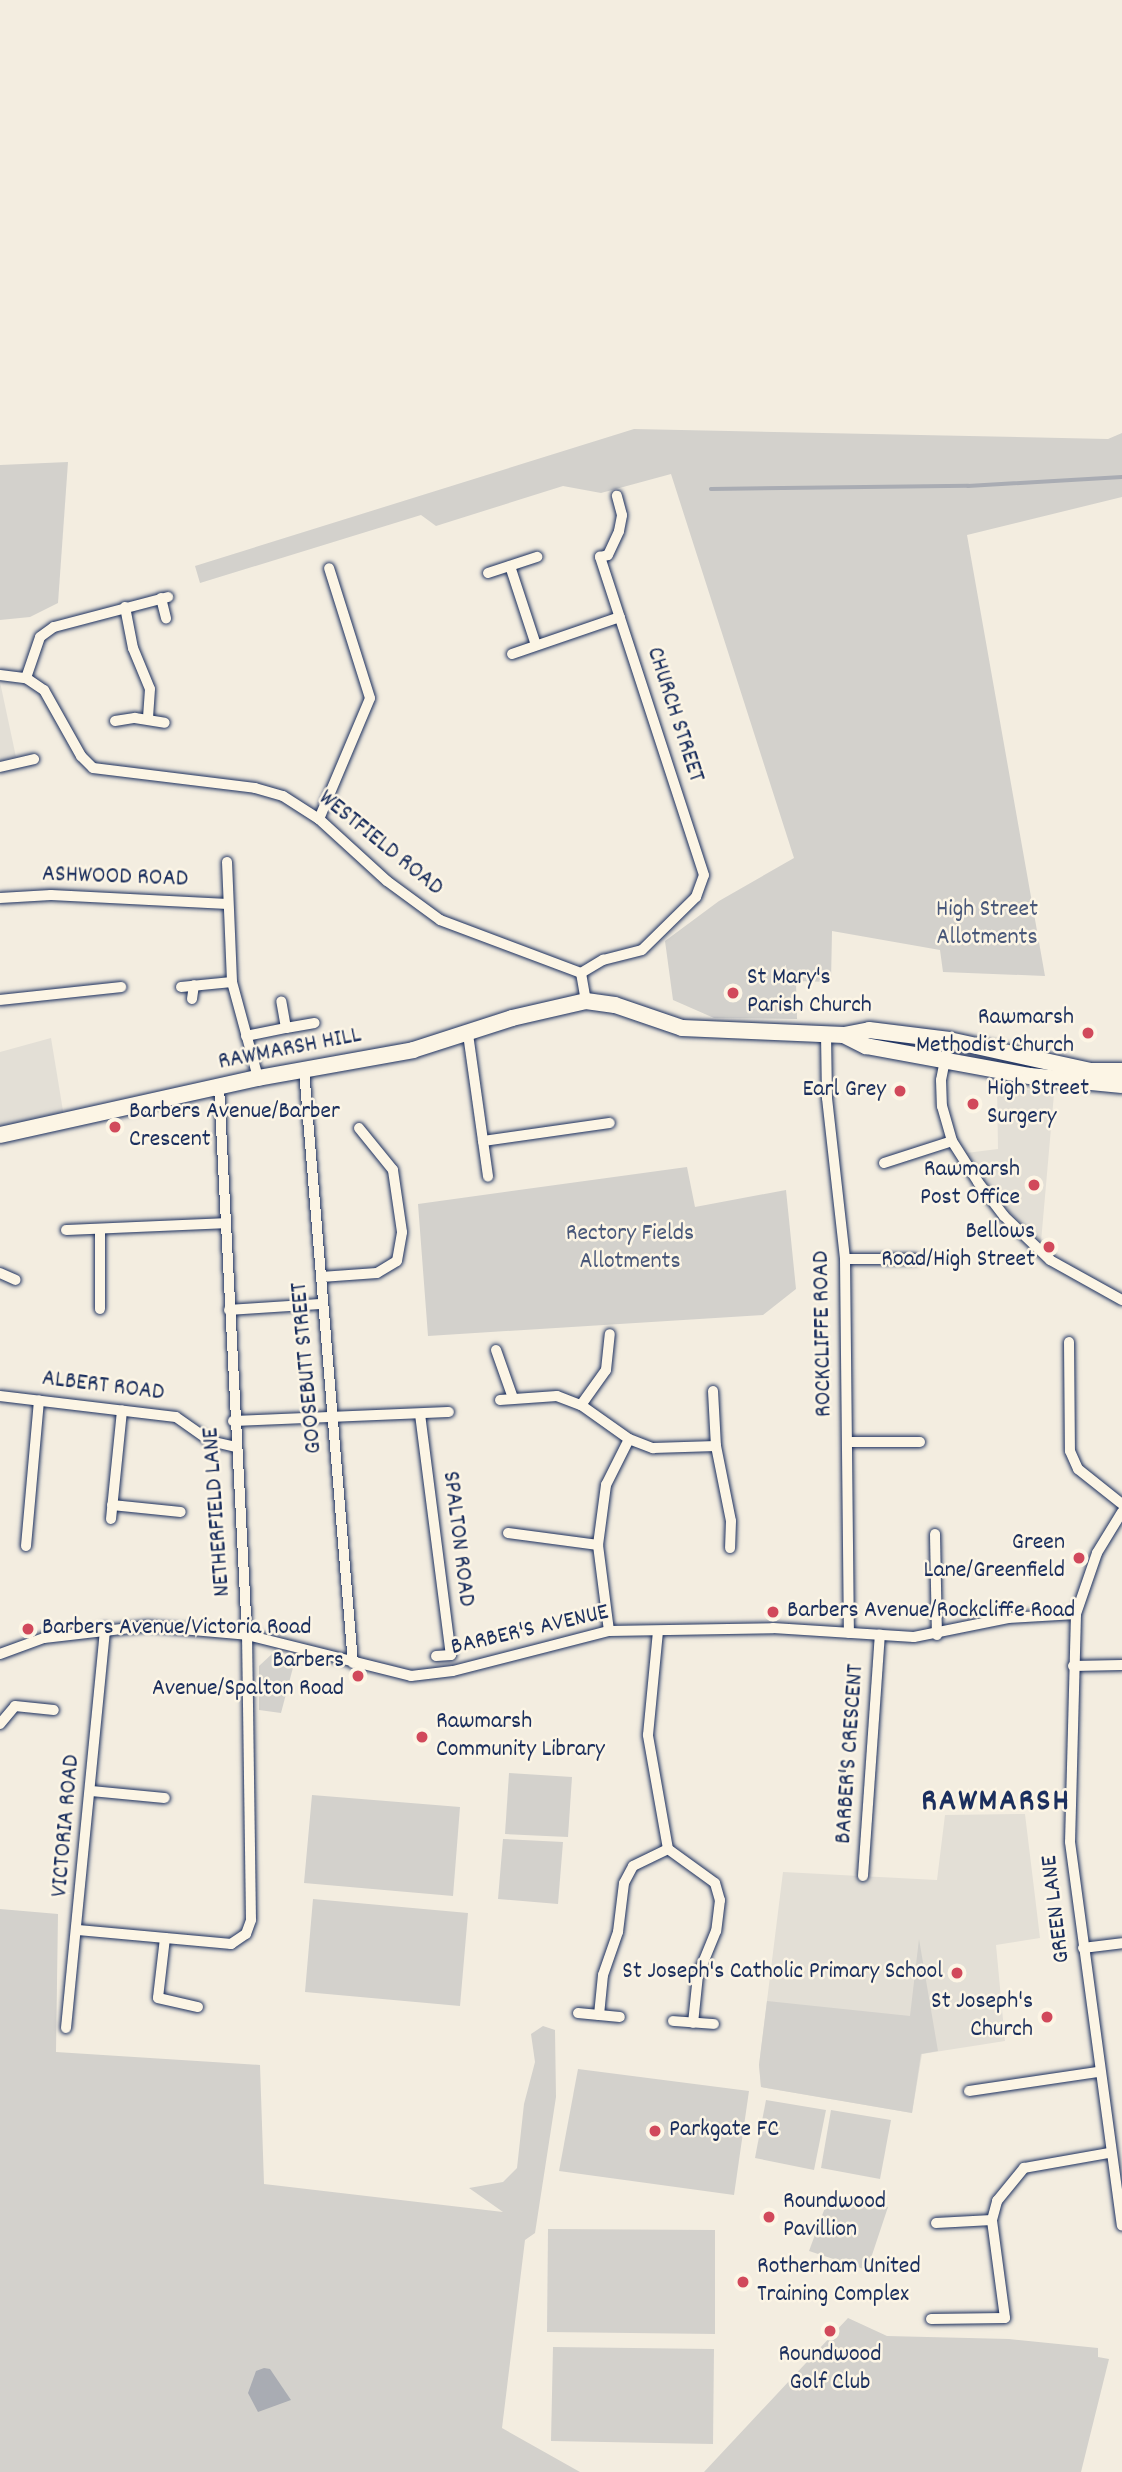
<!DOCTYPE html>
<style>
body{margin:0}
#map{position:relative;width:1122px;height:2472px;overflow:hidden;background:#f3ede0;font-family:Dekko,sans-serif}
div>[style]{position:absolute}
[style*='--x']{left:calc(var(--x)*1px);top:calc(var(--y)*1px);width:calc(var(--w)*1px);rotate:calc(var(--a)*1deg)}
.built>*{inset:0;background:#e3dfd6}
.green>*{inset:0;background:#d3d1cc}
.water>*{inset:0;background:#a9acb3}
.stream>*{height:3.5px;margin:-1.75px;padding:0 1.75px;transform-origin:1.75px;border-radius:1.75px;background:#a9acb3}
.roads{filter:drop-shadow(0 0 2px #1b2f5e) drop-shadow(0 0 2px #1b2f5e)}
.street>*{height:10px;margin:-5px;padding:0 5px;transform-origin:5px;border-radius:5px;background:#fcf5e5}
.primary>*{height:16px;margin:-8px;padding:0 8px;transform-origin:8px;border-radius:8px;background:#fcf5e5}
.dots>*{width:19px;height:19px;translate:-50% -50%;box-sizing:border-box;border:4px solid #fcf5e5;border-radius:50%}
span{translate:-50% -50%;white-space:nowrap;text-align:center;line-height:1.15;-webkit-text-stroke:5px #fcf5e5;paint-order:stroke}
.street-label{font-size:24px;color:#1b2f5e}
.park-label{font-size:24px;color:#49587a}
.poi-label{font-size:24px;color:#1b2f5e}
.left{translate:0 -50%;text-align:left}
.right{translate:-100% -50%;text-align:right}
.district-label{font-size:32px;color:#1b2f5e;font-weight:700;letter-spacing:2px}
</style>
<div id="map">
<div class="built">
<i style="clip-path:polygon(0 682px,16px 757px,0 761px)"></i>
<i style="clip-path:polygon(51px 1038px,65px 1123px,0 1135px,0 1052px)"></i>
<i style="clip-path:polygon(997px 1085px,1054px 1094px,1041px 1242px,997px 1200px,966px 1153px,998px 1149px)"></i>
<i style="clip-path:polygon(1025px 1814px,1040px 1938px,996px 1945px,1005px 2041px,922px 2054px,912px 2113px,761px 2087px,759px 2065px,783px 1872px,937px 1880px,945px 1815px)"></i>
</div>
<div class="green">
<i style="clip-path:polygon(634px 429px,1108px 439px,1122px 433px,1122px 497px,967px 535px,1045px 976px,943px 972px,940px 950px,832px 931px,831px 982px,796px 981px,797px 1019px,714px 1018px,673px 1000px,665px 941px,719px 901px,794px 858px,671px 474px,601px 493px,563px 486px,436px 526px,421px 515px,200px 583px,195px 566px)"></i>
<i style="clip-path:polygon(68px 462px,58px 603px,30px 617px,0 620px,0 465px)"></i>
<i style="clip-path:polygon(687px 1167px,695px 1207px,786px 1190px,796px 1289px,763px 1315px,428px 1336px,418px 1204px)"></i>
<i style="clip-path:polygon(273px 1653px,295px 1660px,281px 1713px,259px 1710px,259px 1666px)"></i>
<i style="clip-path:polygon(509px 1773px,572px 1777px,568px 1837px,505px 1834px)"></i>
<i style="clip-path:polygon(312px 1795px,460px 1807px,453px 1896px,304px 1883px)"></i>
<i style="clip-path:polygon(503px 1839px,563px 1842px,558px 1904px,498px 1899px)"></i>
<i style="clip-path:polygon(313px 1899px,468px 1913px,460px 2006px,305px 1992px)"></i>
<i style="clip-path:polygon(0 1909px,58px 1914px,56px 2052px,260px 2065px,264px 2184px,503px 2212px,469px 2188px,503px 2182px,517px 2168px,524px 2104px,535px 2062px,531px 2034px,543px 2026px,555px 2030px,556px 2097px,535px 2233px,525px 2240px,502px 2428px,580px 2472px,0 2472px)"></i>
<i style="clip-path:polygon(919px 1939px,938px 2051px,921px 2054px,912px 2113px,761px 2087px,759px 2065px,767px 2001px,910px 2016px)"></i>
<i style="clip-path:polygon(578px 2069px,749px 2091px,734px 2195px,559px 2171px)"></i>
<i style="clip-path:polygon(766px 2100px,826px 2110px,814px 2170px,755px 2158px)"></i>
<i style="clip-path:polygon(831px 2110px,891px 2120px,880px 2179px,821px 2168px)"></i>
<i style="clip-path:polygon(830px 2194px,888px 2207px,867px 2270px,809px 2251px)"></i>
<i style="clip-path:polygon(548px 2229px,715px 2230px,715px 2334px,547px 2332px)"></i>
<i style="clip-path:polygon(848px 2318px,887px 2336px,1009px 2339px,1098px 2348px,1098px 2357px,1109px 2359px,1081px 2472px,704px 2472px)"></i>
<i style="clip-path:polygon(553px 2347px,714px 2349px,713px 2444px,551px 2441px)"></i>
</div>
<div class="water">
<i style="clip-path:polygon(264px 2368px,270px 2369px,291px 2400px,258px 2412px,248px 2393px,256px 2371px)"></i>
</div>
<div class="stream">
<i style="--x:711;--y:489;--w:257;--a:-0.7"></i>
<i style="--x:968;--y:486;--w:154;--a:-3.3"></i>
</div>
<div class="roads">
<div class="street">
<i style="--x:510;--y:566;--w:83;--a:71.8"></i>
<i style="--x:488;--y:573;--w:52;--a:-18.1"></i>
<i style="--x:161;--y:598;--w:21;--a:76"></i>
<i style="--x:125;--y:607;--w:42;--a:79"></i>
<i style="--x:133;--y:648;--w:44;--a:67.5"></i>
<i style="--x:150;--y:689;--w:29;--a:94"></i>
<i style="--x:512;--y:654;--w:114;--a:-18.9"></i>
<i style="--x:0;--y:675;--w:26;--a:7"></i>
<i style="--x:26;--y:678;--w:22;--a:34"></i>
<i style="--x:44;--y:690;--w:76;--a:60.7"></i>
<i style="--x:81;--y:756;--w:17;--a:45"></i>
<i style="--x:93;--y:768;--w:163;--a:7"></i>
<i style="--x:255;--y:788;--w:29;--a:16"></i>
<i style="--x:283;--y:796;--w:43;--a:32.6"></i>
<i style="--x:319;--y:819;--w:92;--a:42.4"></i>
<i style="--x:387;--y:881;--w:66;--a:36.3"></i>
<i style="--x:440;--y:920;--w:151;--a:20.6"></i>
<i style="--x:581;--y:973;--w:28;--a:80"></i>
<i style="--x:26;--y:678;--w:43;--a:-71.1"></i>
<i style="--x:40;--y:637;--w:17;--a:-36"></i>
<i style="--x:54;--y:627;--w:118;--a:-14.7"></i>
<i style="--x:115;--y:721;--w:20;--a:-9"></i>
<i style="--x:135;--y:718;--w:30;--a:9"></i>
<i style="--x:0;--y:767;--w:35;--a:-13"></i>
<i style="--x:319;--y:819;--w:131;--a:-67.1"></i>
<i style="--x:370;--y:698;--w:136;--a:-107.5"></i>
<i style="--x:227;--y:862;--w:120;--a:87.6"></i>
<i style="--x:232;--y:982;--w:99;--a:74.8"></i>
<i style="--x:0;--y:898;--w:51;--a:-3.4"></i>
<i style="--x:51;--y:895;--w:177;--a:2.9"></i>
<i style="--x:581;--y:973;--w:26;--a:-31"></i>
<i style="--x:603;--y:960;--w:40;--a:-14.4"></i>
<i style="--x:642;--y:950;--w:76;--a:-44.5"></i>
<i style="--x:696;--y:897;--w:23;--a:-70"></i>
<i style="--x:704;--y:875;--w:335;--a:-108.1"></i>
<i style="--x:600;--y:557;--w:8;--a:-14"></i>
<i style="--x:608;--y:555;--w:26;--a:-65"></i>
<i style="--x:619;--y:531;--w:16;--a:-79"></i>
<i style="--x:622;--y:515;--w:20;--a:-105"></i>
<i style="--x:181;--y:987;--w:51;--a:-5.6"></i>
<i style="--x:192;--y:999;--w:14;--a:-82"></i>
<i style="--x:0;--y:1000;--w:122;--a:-6.1"></i>
<i style="--x:286;--y:1028;--w:29;--a:-10"></i>
<i style="--x:468;--y:1034;--w:144;--a:82"></i>
<i style="--x:826;--y:1034;--w:64;--a:89.1"></i>
<i style="--x:827;--y:1098;--w:162;--a:83.6"></i>
<i style="--x:845;--y:1259;--w:374;--a:89.4"></i>
<i style="--x:246;--y:1036;--w:41;--a:-11.3"></i>
<i style="--x:286;--y:1028;--w:27;--a:-100"></i>
<i style="--x:949;--y:1040;--w:41;--a:101.3"></i>
<i style="--x:941;--y:1080;--w:26;--a:88"></i>
<i style="--x:942;--y:1106;--w:36;--a:74"></i>
<i style="--x:952;--y:1141;--w:49;--a:57.6"></i>
<i style="--x:978;--y:1182;--w:43;--a:52.6"></i>
<i style="--x:1004;--y:1216;--w:64;--a:43.7"></i>
<i style="--x:1050;--y:1260;--w:82;--a:29.1"></i>
<i style="--x:304;--y:1070;--w:595;--a:85.28"></i>
<i style="--x:483;--y:1141;--w:128;--a:-8.1"></i>
<i style="--x:884;--y:1163;--w:71;--a:-17.9"></i>
<i style="--x:66;--y:1230;--w:158;--a:-2.5"></i>
<i style="--x:845;--y:1259;--w:70;--a:0"></i>
<i style="--x:0;--y:1273;--w:17;--a:24"></i>
<i style="--x:321;--y:1277;--w:56;--a:-4.1"></i>
<i style="--x:377;--y:1273;--w:23;--a:-31"></i>
<i style="--x:397;--y:1261;--w:29;--a:-80"></i>
<i style="--x:402;--y:1232;--w:63;--a:-98.3"></i>
<i style="--x:393;--y:1170;--w:54;--a:-129"></i>
<i style="--x:100;--y:1309;--w:80;--a:-90"></i>
<i style="--x:229;--y:1310;--w:94;--a:-3.7"></i>
<i style="--x:1069;--y:1342;--w:109;--a:89.5"></i>
<i style="--x:1070;--y:1451;--w:20;--a:66"></i>
<i style="--x:1078;--y:1469;--w:56;--a:38.5"></i>
<i style="--x:496;--y:1350;--w:51;--a:70.5"></i>
<i style="--x:713;--y:1391;--w:55;--a:86.9"></i>
<i style="--x:716;--y:1446;--w:76;--a:78.7"></i>
<i style="--x:731;--y:1521;--w:27;--a:92"></i>
<i style="--x:0;--y:1396;--w:177;--a:6.8"></i>
<i style="--x:176;--y:1417;--w:42;--a:35.2"></i>
<i style="--x:210;--y:1441;--w:26;--a:13"></i>
<i style="--x:500;--y:1400;--w:57;--a:-4"></i>
<i style="--x:557;--y:1396;--w:26;--a:21"></i>
<i style="--x:581;--y:1405;--w:59;--a:35.3"></i>
<i style="--x:629;--y:1439;--w:26;--a:21"></i>
<i style="--x:653;--y:1448;--w:63;--a:-1.8"></i>
<i style="--x:581;--y:1405;--w:43;--a:-54.5"></i>
<i style="--x:606;--y:1370;--w:36;--a:-84"></i>
<i style="--x:420;--y:1414;--w:243;--a:82.7"></i>
<i style="--x:451;--y:1655;--w:15;--a:176"></i>
<i style="--x:233;--y:1421;--w:216;--a:-2.4"></i>
<i style="--x:848;--y:1442;--w:72;--a:0"></i>
<i style="--x:112;--y:1505;--w:69;--a:5.8"></i>
<i style="--x:1122;--y:1512;--w:48;--a:121.4"></i>
<i style="--x:1097;--y:1553;--w:65;--a:109"></i>
<i style="--x:1076;--y:1614;--w:228;--a:91.5"></i>
<i style="--x:1070;--y:1842;--w:387;--a:82.3"></i>
<i style="--x:111;--y:1519;--w:109;--a:-84.2"></i>
<i style="--x:508;--y:1533;--w:91;--a:7.6"></i>
<i style="--x:935;--y:1534;--w:101;--a:88.9"></i>
<i style="--x:26;--y:1546;--w:146;--a:-84.9"></i>
<i style="--x:609;--y:1631;--w:87;--a:-97.3"></i>
<i style="--x:598;--y:1545;--w:61;--a:-82.4"></i>
<i style="--x:606;--y:1485;--w:51;--a:-63.4"></i>
<i style="--x:0;--y:1654;--w:47;--a:-20"></i>
<i style="--x:44;--y:1638;--w:104;--a:-6.6"></i>
<i style="--x:147;--y:1626;--w:100;--a:5.1"></i>
<i style="--x:247;--y:1635;--w:169;--a:14"></i>
<i style="--x:411;--y:1676;--w:42;--a:-6.8"></i>
<i style="--x:453;--y:1671;--w:161;--a:-14.4"></i>
<i style="--x:609;--y:1631;--w:164;--a:-1"></i>
<i style="--x:773;--y:1628;--w:141;--a:3.7"></i>
<i style="--x:914;--y:1637;--w:96;--a:-11.4"></i>
<i style="--x:1008;--y:1618;--w:68;--a:-3.4"></i>
<i style="--x:1073;--y:1666;--w:49;--a:-1.2"></i>
<i style="--x:0;--y:1724;--w:23;--a:-50"></i>
<i style="--x:15;--y:1706;--w:39;--a:6"></i>
<i style="--x:91;--y:1791;--w:74;--a:5.4"></i>
<i style="--x:668;--y:1849;--w:58;--a:35.9"></i>
<i style="--x:715;--y:1883;--w:18;--a:74"></i>
<i style="--x:720;--y:1900;--w:31;--a:97"></i>
<i style="--x:716;--y:1931;--w:48;--a:112.2"></i>
<i style="--x:698;--y:1975;--w:48;--a:95.9"></i>
<i style="--x:863;--y:1876;--w:242;--a:-86"></i>
<i style="--x:78;--y:1930;--w:154;--a:5.2"></i>
<i style="--x:231;--y:1944;--w:18;--a:-34"></i>
<i style="--x:246;--y:1934;--w:15;--a:-70"></i>
<i style="--x:251;--y:1920;--w:285;--a:-90.8"></i>
<i style="--x:247;--y:1635;--w:549;--a:-92.92"></i>
<i style="--x:165;--y:1938;--w:60;--a:96.7"></i>
<i style="--x:158;--y:1998;--w:41;--a:12.7"></i>
<i style="--x:1083;--y:1948;--w:39;--a:-7"></i>
<i style="--x:578;--y:2013;--w:42;--a:5.4"></i>
<i style="--x:599;--y:2015;--w:40;--a:-84.3"></i>
<i style="--x:603;--y:1975;--w:46;--a:-70.8"></i>
<i style="--x:618;--y:1932;--w:49;--a:-83"></i>
<i style="--x:624;--y:1883;--w:19;--a:-62"></i>
<i style="--x:633;--y:1866;--w:39;--a:-26"></i>
<i style="--x:668;--y:1849;--w:116;--a:-100"></i>
<i style="--x:648;--y:1735;--w:103;--a:-84.5"></i>
<i style="--x:673;--y:2021;--w:41;--a:4.2"></i>
<i style="--x:66;--y:2028;--w:402;--a:-84.4"></i>
<i style="--x:969;--y:2091;--w:130;--a:-8.4"></i>
<i style="--x:936;--y:2223;--w:56;--a:-3.1"></i>
<i style="--x:931;--y:2319;--w:74;--a:-0.8"></i>
<i style="--x:1005;--y:2318;--w:99;--a:-97.6"></i>
<i style="--x:992;--y:2220;--w:20;--a:-75"></i>
<i style="--x:997;--y:2201;--w:43;--a:-50.7"></i>
<i style="--x:1024;--y:2168;--w:86;--a:-10"></i>
</div>
<div class="primary">
<i style="--x:844;--y:1035;--w:25;--a:27"></i>
<i style="--x:866;--y:1046;--w:167;--a:10.4"></i>
<i style="--x:1030;--y:1076;--w:92;--a:5.6"></i>
<i style="--x:0;--y:1135;--w:264;--a:-12.5"></i>
<i style="--x:258;--y:1078;--w:158;--a:-10.2"></i>
<i style="--x:413;--y:1050;--w:104;--a:-17.9"></i>
<i style="--x:512;--y:1018;--w:76;--a:-12.9"></i>
<i style="--x:586;--y:1001;--w:29;--a:8"></i>
<i style="--x:615;--y:1005;--w:71;--a:18.9"></i>
<i style="--x:682;--y:1028;--w:162;--a:2.5"></i>
<i style="--x:844;--y:1035;--w:25;--a:-11"></i>
<i style="--x:869;--y:1030;--w:81;--a:7.1"></i>
<i style="--x:949;--y:1040;--w:144;--a:12.4"></i>
<i style="--x:1090;--y:1071;--w:32;--a:0"></i>
</div>
</div>
<div class="dots">
<i style="left:733px;top:993px;background:#d1495b"></i>
<i style="left:1088px;top:1033px;background:#d1495b"></i>
<i style="left:900px;top:1091px;background:#d1495b"></i>
<i style="left:973px;top:1104px;background:#d1495b"></i>
<i style="left:115px;top:1127px;background:#d1495b"></i>
<i style="left:1034px;top:1185px;background:#d1495b"></i>
<i style="left:1049px;top:1247px;background:#d1495b"></i>
<i style="left:1079px;top:1558px;background:#d1495b"></i>
<i style="left:773px;top:1612px;background:#d1495b"></i>
<i style="left:28px;top:1629px;background:#d1495b"></i>
<i style="left:358px;top:1676px;background:#d1495b"></i>
<i style="left:422px;top:1737px;background:#d1495b"></i>
<i style="left:957px;top:1973px;background:#d1495b"></i>
<i style="left:1047px;top:2017px;background:#d1495b"></i>
<i style="left:655px;top:2131px;background:#d1495b"></i>
<i style="left:769px;top:2217px;background:#d1495b"></i>
<i style="left:743px;top:2282px;background:#d1495b"></i>
<i style="left:830px;top:2331px;background:#d1495b"></i>
</div>
<div class="street-label">
<span style="left:674px;top:715px;rotate:72deg">CHURCH STREET</span>
<span style="left:380px;top:844px;rotate:39deg">WESTFIELD ROAD</span>
<span style="left:115px;top:878px;rotate:2deg">ASHWOOD ROAD</span>
<span style="left:290px;top:1050px;rotate:-11deg">RAWMARSH HILL</span>
<span style="left:824px;top:1334px;rotate:-91deg">ROCKCLIFFE ROAD</span>
<span style="left:308px;top:1368px;rotate:-95deg">GOOSEBUTT STREET</span>
<span style="left:103px;top:1387px;rotate:7deg">ALBERT ROAD</span>
<span style="left:218px;top:1512px;rotate:-94deg">NETHERFIELD LANE</span>
<span style="left:457px;top:1539px;rotate:83deg">SPALTON ROAD</span>
<span style="left:530px;top:1631px;rotate:-13deg">BARBER'S AVENUE</span>
<span style="left:851px;top:1754px;rotate:-86deg">BARBER'S CRESCENT</span>
<span style="left:67px;top:1826px;rotate:-85deg">VICTORIA ROAD</span>
<span style="left:1057px;top:1909px;rotate:-97deg">GREEN LANE</span>
</div>
<div class="park-label">
<span style="left:987px;top:925px">High Street<br>Allotments</span>
<span style="left:630px;top:1249px">Rectory Fields<br>Allotments</span>
</div>
<div class="poi-label">
<span class="left" style="left:747px;top:993px">St Mary's<br>Parish Church</span>
<span class="right" style="left:1074px;top:1033px">Rawmarsh<br>Methodist Church</span>
<span class="left" style="left:987px;top:1104px">High Street<br>Surgery</span>
<span class="right" style="left:886px;top:1091px">Earl Grey</span>
<span class="left" style="left:129px;top:1127px">Barbers Avenue/Barber<br>Crescent</span>
<span class="right" style="left:1020px;top:1185px">Rawmarsh<br>Post Office</span>
<span class="right" style="left:1035px;top:1247px">Bellows<br>Road/High Street</span>
<span class="right" style="left:1065px;top:1558px">Green<br>Lane/Greenfield</span>
<span class="left" style="left:787px;top:1612px">Barbers Avenue/Rockcliffe Road</span>
<span class="left" style="left:42px;top:1629px">Barbers Avenue/Victoria Road</span>
<span class="right" style="left:344px;top:1676px">Barbers<br>Avenue/Spalton Road</span>
<span class="left" style="left:436px;top:1737px">Rawmarsh<br>Community Library</span>
<span class="right" style="left:943px;top:1973px">St Joseph's Catholic Primary School</span>
<span class="right" style="left:1033px;top:2017px">St Joseph's<br>Church</span>
<span class="left" style="left:669px;top:2131px">Parkgate FC</span>
<span class="left" style="left:783px;top:2217px">Roundwood<br>Pavillion</span>
<span class="left" style="left:757px;top:2282px">Rotherham United<br>Training Complex</span>
<span style="left:830px;top:2370px">Roundwood<br>Golf Club</span>
</div>
<div class="district-label">
<span style="left:996px;top:1803px">RAWMARSH</span>
</div>
</div>
